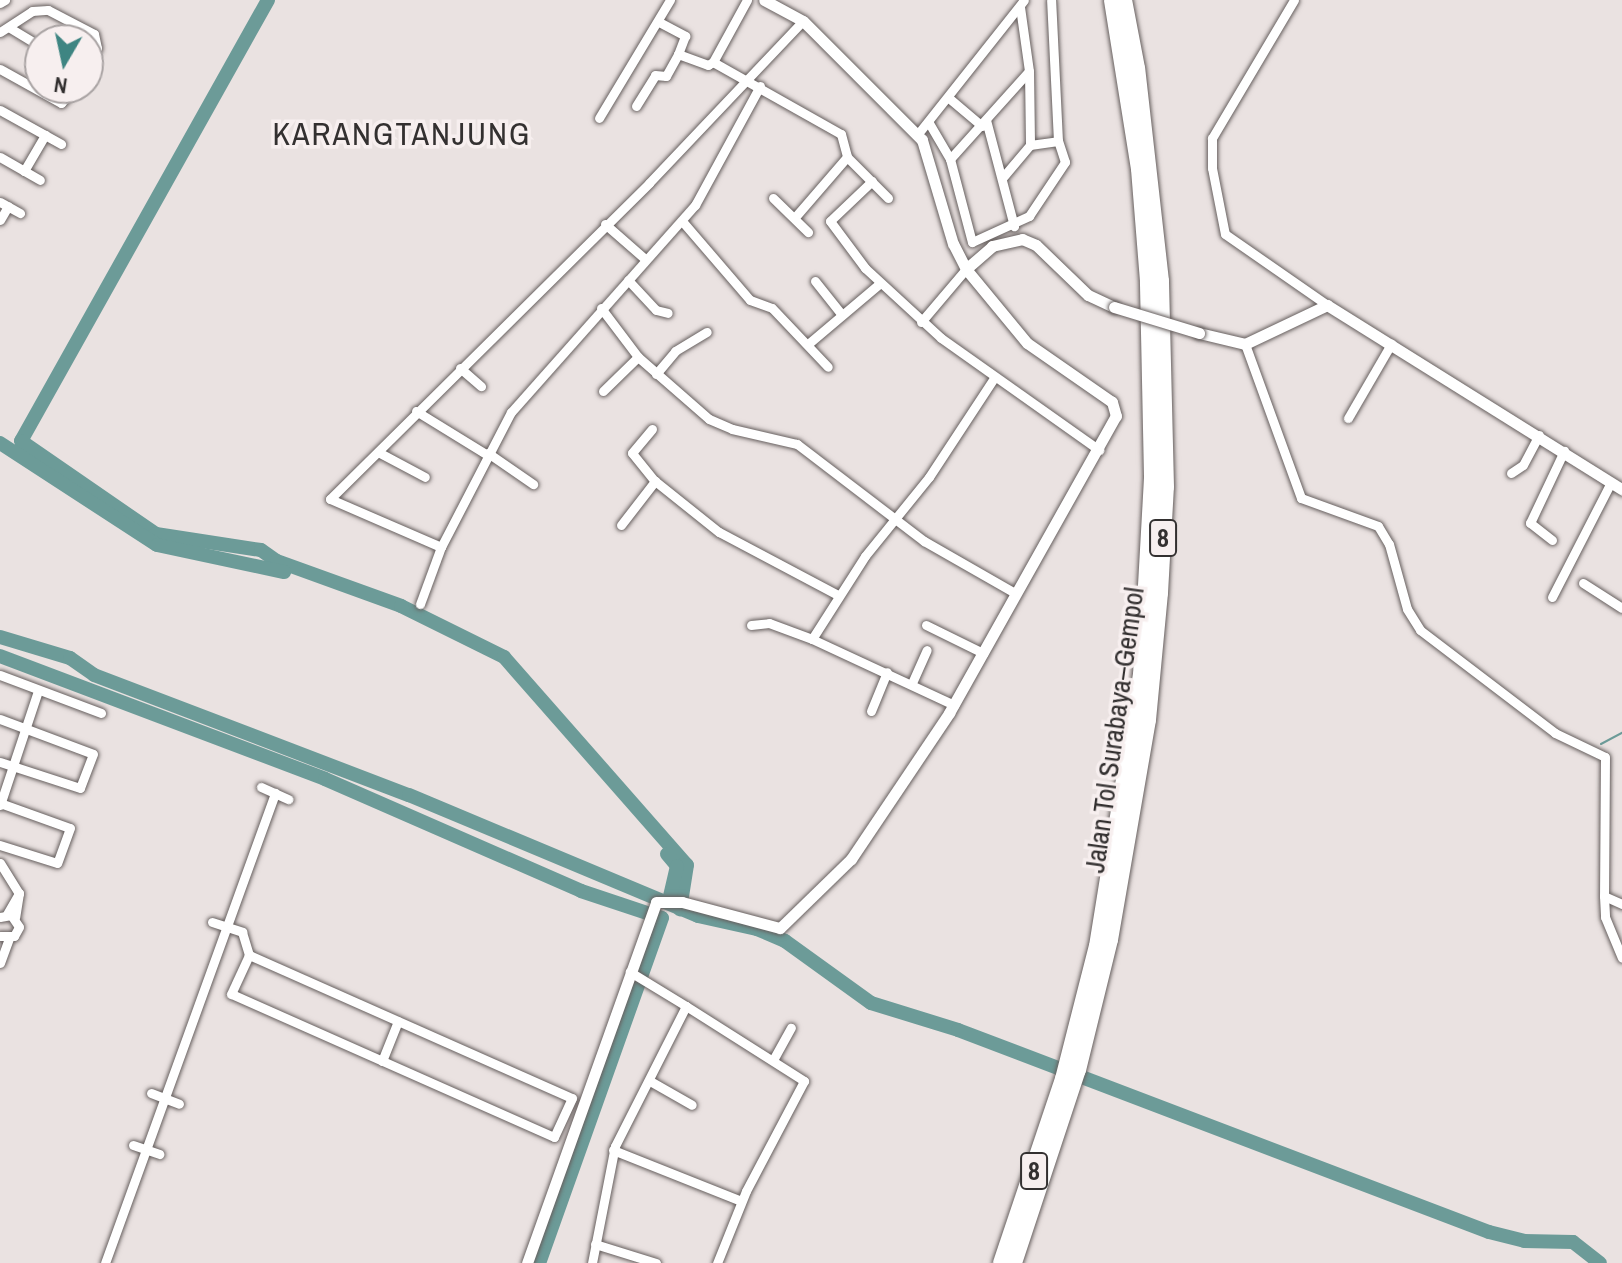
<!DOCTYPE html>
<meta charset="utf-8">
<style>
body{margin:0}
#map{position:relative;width:1622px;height:1263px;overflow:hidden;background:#eae2e1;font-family:"Archivo Narrow",sans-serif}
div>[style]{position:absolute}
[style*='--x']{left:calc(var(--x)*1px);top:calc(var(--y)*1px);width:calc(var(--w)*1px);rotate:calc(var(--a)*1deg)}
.stream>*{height:2px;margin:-1px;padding:0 1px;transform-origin:1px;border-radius:1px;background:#6c9b98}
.river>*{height:14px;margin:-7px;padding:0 7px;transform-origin:7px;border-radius:7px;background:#6c9b98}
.roads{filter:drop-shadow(0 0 2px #665f5e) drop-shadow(0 0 2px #665f5e)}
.minor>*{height:9px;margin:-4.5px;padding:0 4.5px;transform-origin:4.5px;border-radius:4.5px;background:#fff}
.tertiary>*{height:11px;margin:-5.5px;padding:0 5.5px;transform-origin:5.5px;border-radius:5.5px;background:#fff}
.motorway>*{height:16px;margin:-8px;padding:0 8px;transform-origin:8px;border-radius:8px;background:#fff}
.bridges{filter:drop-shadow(0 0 2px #665f5e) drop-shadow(0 0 2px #665f5e)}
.tertiary-bridge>*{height:11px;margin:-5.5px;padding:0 5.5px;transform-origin:5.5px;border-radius:5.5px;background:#fff}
span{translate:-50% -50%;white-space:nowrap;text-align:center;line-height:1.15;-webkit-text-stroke:7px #f7efef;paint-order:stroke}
.shield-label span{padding:2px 6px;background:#f7efef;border:2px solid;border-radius:6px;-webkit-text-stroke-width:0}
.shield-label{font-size:26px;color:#333030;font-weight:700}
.street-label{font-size:28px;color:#333030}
.quarter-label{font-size:32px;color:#333030;letter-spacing:2px}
.north{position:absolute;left:24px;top:24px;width:80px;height:80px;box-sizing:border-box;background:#f7efef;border:2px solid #a9a3a3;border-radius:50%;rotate:189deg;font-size:22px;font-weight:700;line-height:32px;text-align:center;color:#333030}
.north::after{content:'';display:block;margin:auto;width:28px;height:36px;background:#3e8582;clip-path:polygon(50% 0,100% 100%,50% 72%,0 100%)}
</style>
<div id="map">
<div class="stream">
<i style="--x:1601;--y:744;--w:24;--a:-28"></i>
</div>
<div class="river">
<i style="--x:268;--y:0;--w:505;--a:119.25"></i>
<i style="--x:21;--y:441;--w:164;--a:34.6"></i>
<i style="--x:156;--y:534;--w:106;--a:8.7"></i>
<i style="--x:261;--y:550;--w:19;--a:35"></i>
<i style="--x:277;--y:561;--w:132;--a:19.9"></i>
<i style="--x:401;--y:606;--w:115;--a:26.3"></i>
<i style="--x:504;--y:657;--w:277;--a:48.7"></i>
<i style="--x:687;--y:865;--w:45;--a:99"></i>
<i style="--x:0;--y:443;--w:187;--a:33"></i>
<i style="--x:157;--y:545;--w:130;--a:12"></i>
<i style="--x:0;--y:637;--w:73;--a:16.7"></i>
<i style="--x:70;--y:658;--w:29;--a:35"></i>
<i style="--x:94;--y:675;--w:337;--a:20.9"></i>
<i style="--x:409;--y:795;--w:313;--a:22.7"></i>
<i style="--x:698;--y:916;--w:60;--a:12.4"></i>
<i style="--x:757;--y:929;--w:30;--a:23"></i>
<i style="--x:785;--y:941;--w:106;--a:35.8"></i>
<i style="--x:871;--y:1003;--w:91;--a:17.2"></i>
<i style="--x:958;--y:1030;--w:568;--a:20.83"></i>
<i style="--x:1489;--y:1232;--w:36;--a:14"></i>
<i style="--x:1524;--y:1241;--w:49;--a:1.2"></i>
<i style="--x:1573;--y:1242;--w:34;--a:38"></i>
<i style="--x:0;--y:656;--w:347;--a:20.7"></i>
<i style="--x:325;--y:779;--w:279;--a:23.6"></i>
<i style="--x:581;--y:891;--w:85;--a:18.4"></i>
<i style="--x:662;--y:918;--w:366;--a:109.6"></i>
<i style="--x:667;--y:854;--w:16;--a:50"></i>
<i style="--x:677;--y:866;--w:32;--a:103"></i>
</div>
<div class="roads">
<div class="minor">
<i style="--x:1294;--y:0;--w:161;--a:120.7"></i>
<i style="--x:1212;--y:138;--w:30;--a:90"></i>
<i style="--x:1212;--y:168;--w:67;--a:78.9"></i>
<i style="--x:1225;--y:234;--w:124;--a:34.8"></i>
<i style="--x:0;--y:3;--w:6;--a:-31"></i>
<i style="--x:1020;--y:7;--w:65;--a:82"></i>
<i style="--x:1029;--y:71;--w:74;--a:89.2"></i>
<i style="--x:659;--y:22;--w:30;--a:28"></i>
<i style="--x:685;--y:36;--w:19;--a:111"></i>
<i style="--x:678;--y:54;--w:32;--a:20"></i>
<i style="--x:708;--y:65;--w:6;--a:-31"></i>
<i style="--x:713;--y:62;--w:147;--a:29.4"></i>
<i style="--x:841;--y:134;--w:24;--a:75"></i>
<i style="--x:847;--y:157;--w:58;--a:45"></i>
<i style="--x:10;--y:28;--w:35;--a:31"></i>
<i style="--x:0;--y:32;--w:38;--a:-33"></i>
<i style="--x:32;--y:11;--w:16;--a:-4"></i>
<i style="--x:48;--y:10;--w:52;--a:27.6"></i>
<i style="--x:94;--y:34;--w:14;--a:78"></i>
<i style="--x:97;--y:48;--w:19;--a:118"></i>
<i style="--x:713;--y:62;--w:71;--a:-61.3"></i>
<i style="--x:0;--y:69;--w:70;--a:29.1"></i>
<i style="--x:61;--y:103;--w:21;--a:-47"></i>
<i style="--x:760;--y:86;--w:136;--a:118.6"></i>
<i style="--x:695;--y:205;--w:277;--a:131.6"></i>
<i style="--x:511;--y:412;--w:152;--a:117.4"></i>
<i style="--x:441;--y:547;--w:121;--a:-156.6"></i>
<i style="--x:330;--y:499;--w:449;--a:-44.7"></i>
<i style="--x:649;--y:183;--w:224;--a:-46.5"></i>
<i style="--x:950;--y:99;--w:42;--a:40.2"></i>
<i style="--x:636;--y:106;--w:36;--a:-58"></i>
<i style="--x:655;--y:75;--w:11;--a:5"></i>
<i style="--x:666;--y:76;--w:25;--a:-61"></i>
<i style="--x:0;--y:110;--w:70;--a:29.1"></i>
<i style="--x:599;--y:118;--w:138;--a:-59"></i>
<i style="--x:986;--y:120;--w:110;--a:75.2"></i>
<i style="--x:929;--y:123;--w:42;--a:59.7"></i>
<i style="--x:950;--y:159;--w:86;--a:75.2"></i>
<i style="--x:972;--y:242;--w:63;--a:-24.5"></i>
<i style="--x:1029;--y:216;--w:65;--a:-56.3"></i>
<i style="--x:1065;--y:162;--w:22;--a:-108"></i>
<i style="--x:1058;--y:141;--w:141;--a:-92.8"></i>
<i style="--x:917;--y:135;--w:172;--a:-51.6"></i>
<i style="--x:0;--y:157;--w:46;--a:29.9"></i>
<i style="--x:950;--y:159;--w:117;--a:-48.1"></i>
<i style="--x:24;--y:171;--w:42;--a:-59.7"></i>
<i style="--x:1003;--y:177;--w:42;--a:-49.8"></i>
<i style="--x:1030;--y:145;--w:28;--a:-8"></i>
<i style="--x:872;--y:181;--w:58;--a:136.4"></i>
<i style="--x:830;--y:221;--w:59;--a:53.3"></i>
<i style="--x:865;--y:268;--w:103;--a:42.6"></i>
<i style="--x:941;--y:338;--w:194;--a:35.3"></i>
<i style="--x:773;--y:198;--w:49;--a:44.2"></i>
<i style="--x:0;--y:202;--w:23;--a:29"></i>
<i style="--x:796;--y:216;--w:78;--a:-49.2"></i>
<i style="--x:0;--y:220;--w:16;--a:-60"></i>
<i style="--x:682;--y:221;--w:104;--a:49.3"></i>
<i style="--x:750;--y:300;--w:23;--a:20"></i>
<i style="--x:772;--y:308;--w:81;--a:46.5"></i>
<i style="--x:605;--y:224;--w:53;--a:41.2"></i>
<i style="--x:628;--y:280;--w:41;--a:47"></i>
<i style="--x:656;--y:310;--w:12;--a:14"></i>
<i style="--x:815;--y:281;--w:43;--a:51.5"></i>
<i style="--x:601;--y:308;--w:61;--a:52.9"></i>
<i style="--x:638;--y:357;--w:94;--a:41.1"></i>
<i style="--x:709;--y:419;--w:25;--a:23"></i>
<i style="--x:732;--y:429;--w:67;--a:13"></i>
<i style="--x:797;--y:444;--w:160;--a:37.4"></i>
<i style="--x:924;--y:541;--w:103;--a:29.8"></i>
<i style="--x:921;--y:322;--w:70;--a:-49.7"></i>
<i style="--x:808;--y:344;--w:93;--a:-40.2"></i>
<i style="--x:1245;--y:344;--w:164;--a:70"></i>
<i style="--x:1301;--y:498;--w:82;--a:20"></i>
<i style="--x:1378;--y:526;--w:21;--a:59"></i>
<i style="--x:1389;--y:544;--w:67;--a:74.5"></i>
<i style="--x:1407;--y:609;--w:25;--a:58"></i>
<i style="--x:1420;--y:630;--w:170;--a:37.3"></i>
<i style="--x:1555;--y:733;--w:55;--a:25.6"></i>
<i style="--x:1605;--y:757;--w:139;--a:90.4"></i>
<i style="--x:1604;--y:896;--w:20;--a:24"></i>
<i style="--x:460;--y:368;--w:28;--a:41"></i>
<i style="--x:656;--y:374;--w:30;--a:-50"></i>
<i style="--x:675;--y:351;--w:37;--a:-31"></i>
<i style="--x:603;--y:391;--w:49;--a:-44.2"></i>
<i style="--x:416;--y:411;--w:82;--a:31.6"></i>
<i style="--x:1348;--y:418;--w:86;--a:-59.8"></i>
<i style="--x:652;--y:429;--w:31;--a:130"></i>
<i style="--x:632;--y:453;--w:36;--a:51"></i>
<i style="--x:655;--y:481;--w:82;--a:38.6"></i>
<i style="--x:719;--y:532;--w:135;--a:27.9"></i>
<i style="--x:378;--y:452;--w:53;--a:28"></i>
<i style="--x:488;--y:453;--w:55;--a:34.6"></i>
<i style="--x:1511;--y:473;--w:14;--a:-34"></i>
<i style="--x:1523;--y:465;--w:34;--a:-62"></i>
<i style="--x:621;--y:525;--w:56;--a:-52.3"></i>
<i style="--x:1552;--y:540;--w:28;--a:-142"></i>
<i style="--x:1530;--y:523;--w:80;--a:-64.7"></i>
<i style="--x:1583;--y:583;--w:46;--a:32.7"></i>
<i style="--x:1552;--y:597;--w:129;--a:-62.8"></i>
<i style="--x:420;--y:604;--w:61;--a:-69.8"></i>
<i style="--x:751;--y:625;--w:18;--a:-6"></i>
<i style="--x:769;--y:623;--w:46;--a:20.4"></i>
<i style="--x:812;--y:639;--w:157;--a:24.9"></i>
<i style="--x:926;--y:625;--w:64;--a:26.2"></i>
<i style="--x:812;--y:639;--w:98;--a:-57.4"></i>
<i style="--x:865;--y:556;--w:102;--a:-51"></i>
<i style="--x:929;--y:477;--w:118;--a:-56.7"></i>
<i style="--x:0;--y:675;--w:108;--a:20.6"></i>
<i style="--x:912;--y:683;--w:36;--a:-66"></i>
<i style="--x:871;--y:711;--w:42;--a:-67.7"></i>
<i style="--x:0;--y:719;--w:99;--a:20.6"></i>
<i style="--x:93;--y:754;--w:36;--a:111"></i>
<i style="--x:80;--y:788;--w:84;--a:-162"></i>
<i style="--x:261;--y:787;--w:30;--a:24"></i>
<i style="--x:0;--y:803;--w:74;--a:19.7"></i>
<i style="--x:70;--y:828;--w:37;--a:110"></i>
<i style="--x:57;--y:863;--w:60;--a:-162.5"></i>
<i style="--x:0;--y:805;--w:120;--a:-71.6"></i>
<i style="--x:0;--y:863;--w:36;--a:58"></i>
<i style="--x:1604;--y:896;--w:21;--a:87"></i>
<i style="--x:1605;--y:917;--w:44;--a:67.5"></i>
<i style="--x:7;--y:914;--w:24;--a:-60"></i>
<i style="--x:19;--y:893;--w:24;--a:99"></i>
<i style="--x:0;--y:917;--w:11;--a:-10"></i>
<i style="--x:11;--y:915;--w:14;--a:56"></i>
<i style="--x:19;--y:927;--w:10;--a:119"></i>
<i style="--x:14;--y:936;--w:14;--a:180"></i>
<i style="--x:212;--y:922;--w:32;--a:18"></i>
<i style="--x:242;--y:932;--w:24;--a:73"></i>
<i style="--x:249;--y:955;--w:353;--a:23.9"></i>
<i style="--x:572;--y:1098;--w:43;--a:114.8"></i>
<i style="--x:554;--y:1137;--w:353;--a:-156.1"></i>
<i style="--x:231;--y:994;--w:43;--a:-65.2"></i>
<i style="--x:0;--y:963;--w:27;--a:-70"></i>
<i style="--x:686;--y:1006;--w:140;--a:32.4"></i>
<i style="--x:804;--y:1081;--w:124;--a:117.8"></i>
<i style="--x:746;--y:1191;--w:78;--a:111.9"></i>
<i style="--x:773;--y:1060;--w:37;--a:-61"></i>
<i style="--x:382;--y:1061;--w:43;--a:-68.2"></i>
<i style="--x:650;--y:1081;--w:48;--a:29.7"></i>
<i style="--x:151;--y:1093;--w:30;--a:21"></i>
<i style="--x:133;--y:1145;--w:28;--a:19"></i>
<i style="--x:613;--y:1150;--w:138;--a:21.7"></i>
<i style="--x:595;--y:1244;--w:64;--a:17.3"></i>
<i style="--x:105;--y:1263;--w:500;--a:-70.1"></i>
<i style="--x:592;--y:1263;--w:119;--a:-78.9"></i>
<i style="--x:615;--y:1146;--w:157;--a:-63.1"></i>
<i style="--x:686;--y:1006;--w:66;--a:-148.7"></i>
</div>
<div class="tertiary">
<i style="--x:966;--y:269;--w:35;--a:-41"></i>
<i style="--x:992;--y:246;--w:31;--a:-13"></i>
<i style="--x:1022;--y:239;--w:15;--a:23"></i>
<i style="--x:1036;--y:245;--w:72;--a:43.9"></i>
<i style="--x:1088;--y:295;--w:29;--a:25"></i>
<i style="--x:1199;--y:333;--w:47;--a:13.4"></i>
<i style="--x:1245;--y:344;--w:91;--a:-25.4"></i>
<i style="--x:1327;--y:305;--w:348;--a:32"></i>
<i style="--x:527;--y:1263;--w:383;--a:-70.3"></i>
<i style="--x:656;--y:902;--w:26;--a:0"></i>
<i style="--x:682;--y:902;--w:101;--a:14.9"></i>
<i style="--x:780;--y:928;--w:99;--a:-44.2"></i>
<i style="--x:851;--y:859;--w:176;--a:-56.1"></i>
<i style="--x:949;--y:713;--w:341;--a:-60.7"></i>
<i style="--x:1116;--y:416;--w:15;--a:-106"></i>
<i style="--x:1112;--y:402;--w:103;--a:-145.2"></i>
<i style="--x:1027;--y:343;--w:96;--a:-129.5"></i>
<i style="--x:966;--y:269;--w:28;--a:-117"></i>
<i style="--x:953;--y:244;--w:109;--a:-106.6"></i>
<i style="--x:922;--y:140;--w:168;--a:-135"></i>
<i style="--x:803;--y:21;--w:44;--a:-151.7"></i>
</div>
<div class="motorway">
<i style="--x:1001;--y:1263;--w:194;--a:-71.4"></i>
<i style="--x:1063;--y:1079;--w:137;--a:-75.7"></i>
<i style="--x:1097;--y:946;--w:275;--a:-80.8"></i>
<i style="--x:1141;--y:675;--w:199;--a:-86.8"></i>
<i style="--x:1152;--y:476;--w:195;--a:-91.2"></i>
<i style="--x:1148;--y:281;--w:112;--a:-94.6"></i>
<i style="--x:1139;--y:169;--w:171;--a:-99.1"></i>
<i style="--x:1014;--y:1263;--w:203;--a:-71.7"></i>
<i style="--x:1078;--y:1070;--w:134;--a:-76.2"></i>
<i style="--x:1110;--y:940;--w:223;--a:-80.2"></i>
<i style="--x:1148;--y:720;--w:128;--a:-84.6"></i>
<i style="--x:1160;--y:593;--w:106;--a:-86.8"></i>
<i style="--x:1166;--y:487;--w:206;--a:-91.4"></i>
<i style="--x:1161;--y:281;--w:214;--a:-96.4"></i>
<i style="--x:1137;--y:68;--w:69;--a:-100.8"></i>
</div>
</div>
<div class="bridges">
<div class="tertiary-bridge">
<i style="--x:1114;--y:307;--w:89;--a:17"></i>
</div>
</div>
<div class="shield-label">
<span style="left:1163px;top:538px">8</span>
<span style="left:1034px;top:1171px">8</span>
</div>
<div class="street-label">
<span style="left:1114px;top:730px;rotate:-82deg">Jalan Tol Surabaya–Gempol</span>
</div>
<div class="quarter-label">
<span style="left:402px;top:134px">KARANGTANJUNG</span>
</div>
<div class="north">N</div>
</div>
